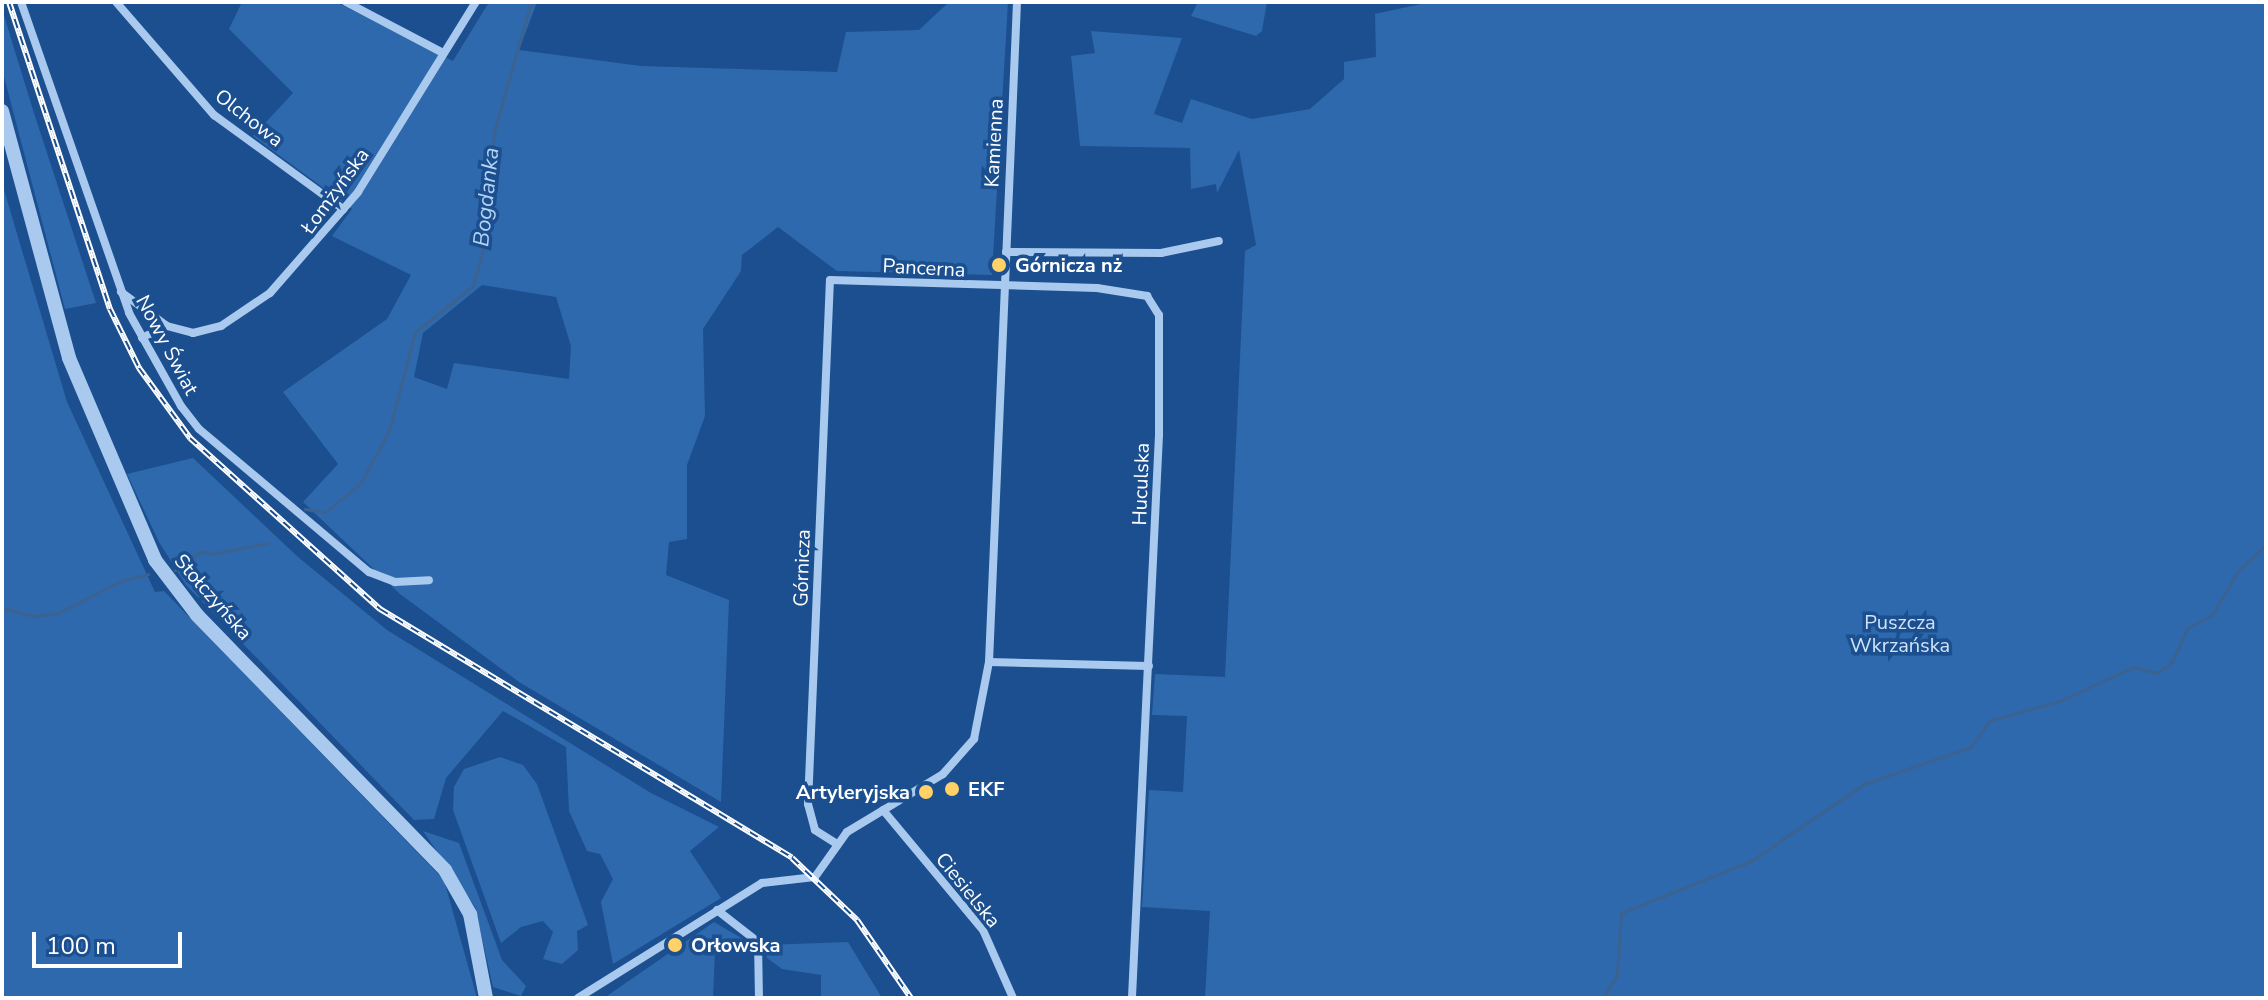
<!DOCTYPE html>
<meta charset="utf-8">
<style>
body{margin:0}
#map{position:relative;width:2268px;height:1000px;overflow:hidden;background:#1b4f8f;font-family:"Nunito Sans",sans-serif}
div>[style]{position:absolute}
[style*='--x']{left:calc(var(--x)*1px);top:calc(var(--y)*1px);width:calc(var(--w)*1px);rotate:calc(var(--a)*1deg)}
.green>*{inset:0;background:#2e69ad}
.stream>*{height:3px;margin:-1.5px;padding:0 1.5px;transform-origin:1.5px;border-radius:1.5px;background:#3c6290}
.minor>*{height:8px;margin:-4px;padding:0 4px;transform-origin:4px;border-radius:4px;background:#a9c9ee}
.tertiary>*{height:14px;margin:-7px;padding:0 7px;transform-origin:7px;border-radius:7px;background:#a9c9ee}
.rail>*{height:6px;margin-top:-3px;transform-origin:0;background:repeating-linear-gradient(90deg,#1b4f8f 0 9px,#fff 0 18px);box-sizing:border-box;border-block:2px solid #fff}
.dots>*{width:22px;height:22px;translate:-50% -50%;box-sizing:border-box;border:4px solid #1b4f8f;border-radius:50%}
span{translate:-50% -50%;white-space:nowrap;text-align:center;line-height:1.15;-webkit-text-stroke:7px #1b4f8f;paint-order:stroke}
.street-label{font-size:20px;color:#fff}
.poi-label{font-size:20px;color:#fff;font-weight:700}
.left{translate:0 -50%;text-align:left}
.right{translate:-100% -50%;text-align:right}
.park-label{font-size:20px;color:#cfe3fa}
.water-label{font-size:22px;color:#b5d3f5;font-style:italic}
.frame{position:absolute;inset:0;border:4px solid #fff;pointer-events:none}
.scale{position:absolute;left:32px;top:932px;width:150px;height:36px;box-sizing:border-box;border:4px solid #fff;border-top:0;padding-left:10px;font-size:24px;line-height:28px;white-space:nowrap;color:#fff;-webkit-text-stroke:6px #1b4f8f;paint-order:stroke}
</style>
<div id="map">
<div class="green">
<i style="clip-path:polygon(evenodd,242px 2px,336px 2px,453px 61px,489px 2px,537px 2px,519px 50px,641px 66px,837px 72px,846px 32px,919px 30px,949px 2px,1008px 2px,992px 275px,837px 271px,778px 227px,742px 255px,741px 271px,703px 329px,705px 416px,687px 465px,687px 539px,669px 542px,666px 575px,729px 600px,721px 802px,519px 682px,400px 594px,303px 502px,338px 464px,283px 392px,387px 319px,411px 275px,332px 236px,352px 209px,253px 136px,293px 93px,229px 29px,242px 2px,482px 285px,556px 297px,571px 346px,569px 379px,454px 363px,447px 389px,414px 377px,423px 333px,482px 285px)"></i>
<i style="clip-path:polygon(1198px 2px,1267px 2px,1262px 31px,1256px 36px,1191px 16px)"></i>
<i style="clip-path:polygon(1430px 2px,2266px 2px,2266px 998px,1205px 998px,1210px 911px,1142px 907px,1149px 790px,1183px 792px,1187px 716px,1152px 715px,1155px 674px,1225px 677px,1245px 251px,1256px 245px,1239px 150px,1217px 193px,1216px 184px,1191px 189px,1190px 148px,1080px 146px,1071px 56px,1095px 53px,1091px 31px,1182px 38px,1154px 114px,1182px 123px,1191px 99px,1252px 119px,1310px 109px,1344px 79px,1344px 62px,1376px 57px,1375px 14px)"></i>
<i style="clip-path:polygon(2px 9px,33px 110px,96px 303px,65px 309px,2px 69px)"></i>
<i style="clip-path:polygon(2px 183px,67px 402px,155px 592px,164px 591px,444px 880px,477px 998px,2px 998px)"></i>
<i style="clip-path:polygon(193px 458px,298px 557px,387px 630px,651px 793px,719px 827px,690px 851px,721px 898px,613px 964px,601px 902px,613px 879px,600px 854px,587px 851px,569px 811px,566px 747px,503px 711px,446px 778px,434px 819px,414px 820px,186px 585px,159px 542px,127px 474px)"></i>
<i style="clip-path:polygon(500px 757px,523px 765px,537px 784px,588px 925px,577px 931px,578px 950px,562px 964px,543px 959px,553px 932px,543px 921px,521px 927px,501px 943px,453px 810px,454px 787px,464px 769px)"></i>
<i style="clip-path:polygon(423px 831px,459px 843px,502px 960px,526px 986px,521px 996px,493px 987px,475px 907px)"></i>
<i style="clip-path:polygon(714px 922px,743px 939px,747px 950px,715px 950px,713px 998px,604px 998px)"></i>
<i style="clip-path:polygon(848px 942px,882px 998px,821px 998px,821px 975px,782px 969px,767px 958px,765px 945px)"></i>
</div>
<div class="stream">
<i style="--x:305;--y:509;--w:20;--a:9"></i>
<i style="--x:325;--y:512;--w:45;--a:-38.7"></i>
<i style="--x:360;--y:484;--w:60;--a:-61.3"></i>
<i style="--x:389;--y:431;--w:102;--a:-75.3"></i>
<i style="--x:415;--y:332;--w:74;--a:-38.4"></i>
<i style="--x:473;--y:286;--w:57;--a:-74.7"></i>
<i style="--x:488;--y:231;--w:99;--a:-86.5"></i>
<i style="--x:494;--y:132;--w:135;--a:-74.1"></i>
<i style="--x:175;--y:570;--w:32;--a:-36"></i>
<i style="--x:201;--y:551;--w:11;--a:15"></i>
<i style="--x:212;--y:554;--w:57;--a:-11.1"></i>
<i style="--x:2;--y:608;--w:33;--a:14"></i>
<i style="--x:34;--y:616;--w:24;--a:-7"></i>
<i style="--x:58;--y:613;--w:73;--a:-26.9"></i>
<i style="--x:123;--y:580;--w:26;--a:-13"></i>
<i style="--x:1603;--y:998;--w:27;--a:-59"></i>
<i style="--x:1617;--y:975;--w:62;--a:-86.3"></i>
<i style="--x:1621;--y:913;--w:140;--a:-21.8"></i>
<i style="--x:1751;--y:861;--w:137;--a:-34.3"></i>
<i style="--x:1864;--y:784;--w:113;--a:-19.1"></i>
<i style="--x:1971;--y:747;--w:32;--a:-55"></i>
<i style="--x:1989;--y:721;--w:74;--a:-15.7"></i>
<i style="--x:2060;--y:701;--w:81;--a:-25"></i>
<i style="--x:2133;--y:667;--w:25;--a:14"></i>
<i style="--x:2157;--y:673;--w:19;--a:-36"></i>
<i style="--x:2172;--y:662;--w:37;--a:-66"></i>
<i style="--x:2187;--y:628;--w:28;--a:-27"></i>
<i style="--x:2212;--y:615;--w:51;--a:-59.4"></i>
<i style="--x:2238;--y:571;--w:38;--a:-43"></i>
</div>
<div class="minor">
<i style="--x:21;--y:2;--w:329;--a:70.8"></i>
<i style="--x:129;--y:313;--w:107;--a:60.8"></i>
<i style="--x:181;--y:406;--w:29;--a:52"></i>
<i style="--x:199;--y:429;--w:222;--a:40.1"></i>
<i style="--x:369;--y:572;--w:28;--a:21"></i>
<i style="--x:395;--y:582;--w:34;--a:-3"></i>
<i style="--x:116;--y:2;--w:150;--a:49.1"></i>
<i style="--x:214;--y:115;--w:160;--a:36.1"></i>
<i style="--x:346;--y:2;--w:110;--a:27.7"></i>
<i style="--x:1006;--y:252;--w:155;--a:0.4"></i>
<i style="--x:1161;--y:253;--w:59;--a:-11.7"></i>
<i style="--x:121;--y:292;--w:57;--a:36.5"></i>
<i style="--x:167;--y:326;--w:27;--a:15"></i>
<i style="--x:193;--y:333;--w:29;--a:-14"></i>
<i style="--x:221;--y:326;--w:59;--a:-34"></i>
<i style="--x:270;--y:293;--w:134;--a:-48.9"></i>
<i style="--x:358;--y:192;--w:224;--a:-58.2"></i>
<i style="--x:142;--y:338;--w:27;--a:-27"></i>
<i style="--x:989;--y:662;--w:160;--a:1.4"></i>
<i style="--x:883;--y:810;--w:156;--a:50.2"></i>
<i style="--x:983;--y:930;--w:74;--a:66.2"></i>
<i style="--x:837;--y:844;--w:26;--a:-148"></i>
<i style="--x:815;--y:830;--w:27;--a:-105"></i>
<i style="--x:808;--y:804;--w:524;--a:-87.6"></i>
<i style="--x:830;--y:280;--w:267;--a:1.7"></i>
<i style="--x:1097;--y:288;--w:51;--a:9.1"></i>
<i style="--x:1147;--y:296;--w:22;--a:58"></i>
<i style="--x:1159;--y:315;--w:120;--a:90"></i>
<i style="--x:1159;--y:435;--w:564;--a:92.75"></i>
<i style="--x:717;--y:910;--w:52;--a:38"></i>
<i style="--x:758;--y:942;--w:56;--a:89"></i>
<i style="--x:578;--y:998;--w:217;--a:-32"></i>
<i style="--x:762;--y:883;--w:53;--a:-6.5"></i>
<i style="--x:815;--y:877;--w:55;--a:-54.6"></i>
<i style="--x:847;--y:832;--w:112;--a:-31.1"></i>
<i style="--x:943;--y:774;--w:47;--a:-48.5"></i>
<i style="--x:974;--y:739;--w:78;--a:-79"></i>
<i style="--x:989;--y:662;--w:661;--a:-87.57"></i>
</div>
<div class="tertiary">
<i style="--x:2;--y:111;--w:256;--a:74.8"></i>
<i style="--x:69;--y:358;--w:220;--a:66.9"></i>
<i style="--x:155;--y:560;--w:69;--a:52.6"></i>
<i style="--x:197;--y:615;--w:356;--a:45.8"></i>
<i style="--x:445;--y:870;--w:51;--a:60.4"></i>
<i style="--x:470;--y:914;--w:86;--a:79.2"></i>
</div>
<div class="rail">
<i style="--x:9;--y:2;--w:323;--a:71.8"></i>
<i style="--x:110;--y:309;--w:66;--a:63.8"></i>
<i style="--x:139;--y:368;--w:87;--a:53.9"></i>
<i style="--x:190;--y:438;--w:256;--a:42"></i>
<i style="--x:380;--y:609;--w:481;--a:31.1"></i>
<i style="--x:792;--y:858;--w:90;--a:43.6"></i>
<i style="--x:857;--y:920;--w:95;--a:55.3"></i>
</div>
<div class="dots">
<i style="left:999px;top:265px;background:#ffd166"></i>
<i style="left:952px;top:789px;background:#ffd166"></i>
<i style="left:926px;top:792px;background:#ffd166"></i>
<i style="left:675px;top:945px;background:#ffd166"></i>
</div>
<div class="street-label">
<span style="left:249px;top:118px;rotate:38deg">Olchowa</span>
<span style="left:994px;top:143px;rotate:-87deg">Kamienna</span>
<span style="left:335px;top:191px;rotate:-54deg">Łomżyńska</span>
<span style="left:924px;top:268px;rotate:3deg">Pancerna</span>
<span style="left:167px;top:345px;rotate:62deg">Nowy Świat</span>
<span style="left:1141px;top:484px;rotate:-88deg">Huculska</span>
<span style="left:802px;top:568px;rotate:-88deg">Górnicza</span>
<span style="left:213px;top:597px;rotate:49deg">Stołczyńska</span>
<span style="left:968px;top:890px;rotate:51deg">Ciesielska</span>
</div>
<div class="poi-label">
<span class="left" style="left:1015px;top:265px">Górnicza nż</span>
<span class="left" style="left:968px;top:789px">EKF</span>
<span class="right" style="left:910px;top:792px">Artyleryjska</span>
<span class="left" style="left:691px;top:945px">Orłowska</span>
</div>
<div class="park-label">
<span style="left:1900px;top:634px">Puszcza<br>Wkrzańska</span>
</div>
<div class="water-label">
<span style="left:487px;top:197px;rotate:-84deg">Bogdanka</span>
</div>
<div class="frame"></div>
<div class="scale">100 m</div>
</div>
